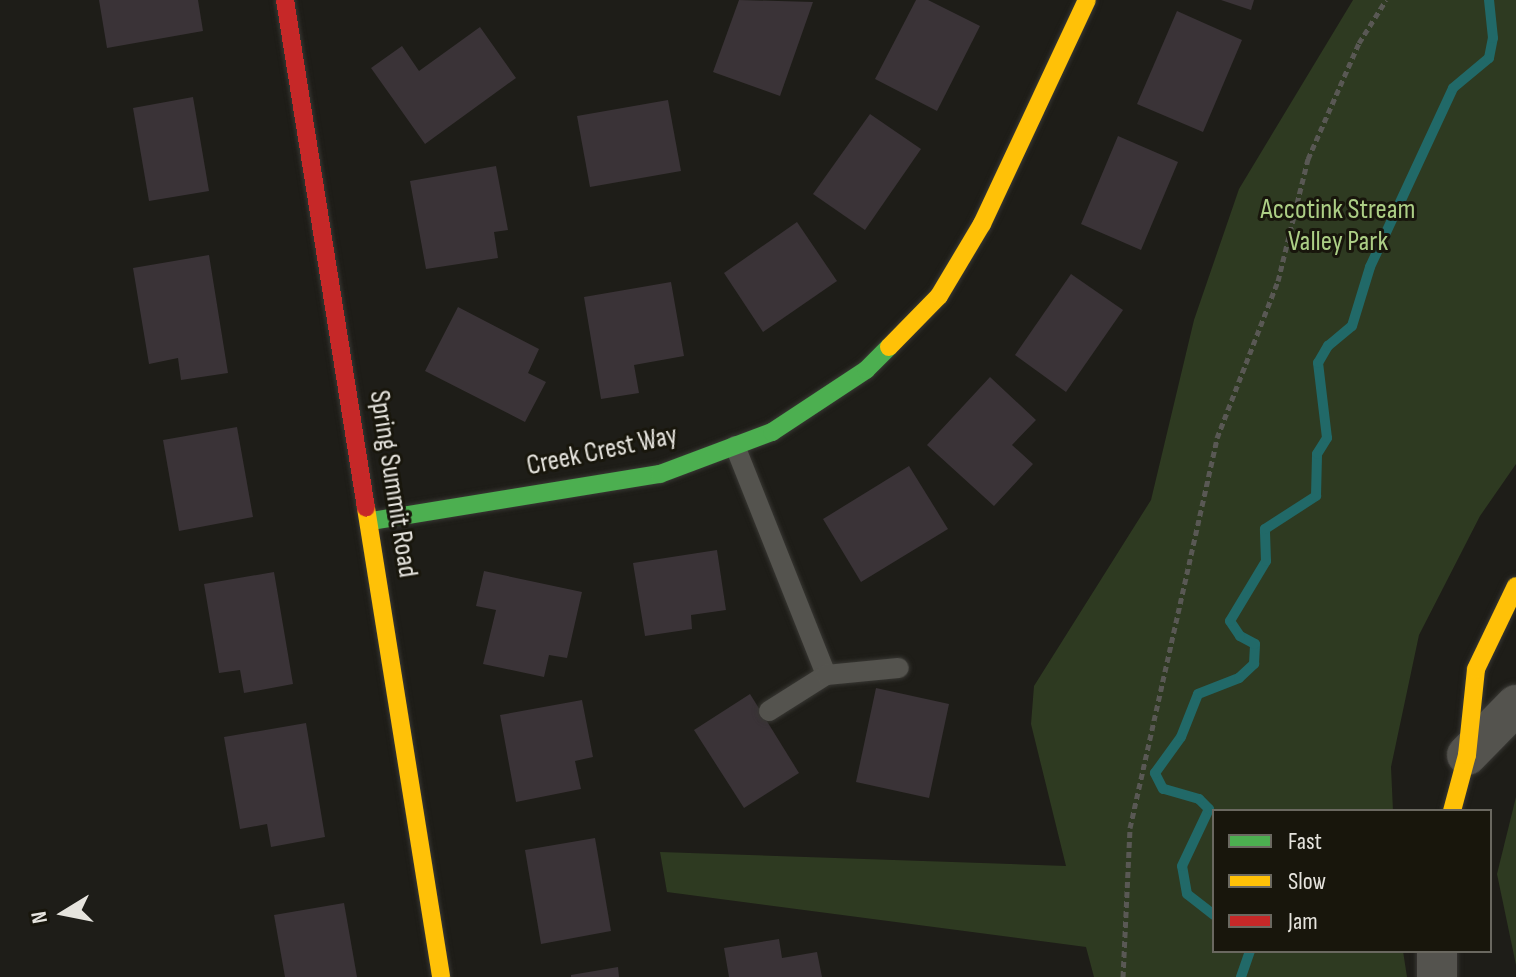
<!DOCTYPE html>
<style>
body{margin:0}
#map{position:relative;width:1516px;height:977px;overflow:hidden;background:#1e1d18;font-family:"Sofia Sans Condensed",sans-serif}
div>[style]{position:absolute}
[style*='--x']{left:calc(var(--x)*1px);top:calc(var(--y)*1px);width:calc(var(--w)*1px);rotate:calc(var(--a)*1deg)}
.green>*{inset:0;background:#2e3a21}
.stream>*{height:10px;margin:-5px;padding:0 5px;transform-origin:5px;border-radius:5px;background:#216968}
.building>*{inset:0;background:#3a3337}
.path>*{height:5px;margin-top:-2.5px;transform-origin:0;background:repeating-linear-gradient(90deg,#595854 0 6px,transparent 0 10px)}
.roads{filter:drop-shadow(0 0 2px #383733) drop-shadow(0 0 2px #383733)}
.lane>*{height:20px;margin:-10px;padding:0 10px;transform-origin:10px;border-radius:10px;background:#54534e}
.street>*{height:40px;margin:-20px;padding:0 20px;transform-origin:20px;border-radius:20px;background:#54534e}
.fast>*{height:18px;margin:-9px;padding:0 9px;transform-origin:9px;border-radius:9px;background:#4caf50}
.slow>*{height:18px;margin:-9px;padding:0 9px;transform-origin:9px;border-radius:9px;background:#ffc107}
.jam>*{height:18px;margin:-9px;padding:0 9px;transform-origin:9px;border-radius:9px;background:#c62828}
span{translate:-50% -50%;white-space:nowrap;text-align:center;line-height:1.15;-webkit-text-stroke:6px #18160c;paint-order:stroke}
.park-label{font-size:28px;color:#acce85}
.street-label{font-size:28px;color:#e6e4de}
.legend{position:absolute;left:1212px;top:809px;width:280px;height:144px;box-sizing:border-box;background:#18160c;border:2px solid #6a6860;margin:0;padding:10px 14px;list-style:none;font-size:24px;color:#e6e4de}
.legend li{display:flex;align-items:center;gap:16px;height:40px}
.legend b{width:40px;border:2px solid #6a6860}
.north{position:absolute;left:24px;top:873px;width:80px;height:80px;-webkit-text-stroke:6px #18160c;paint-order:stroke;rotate:260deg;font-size:22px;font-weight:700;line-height:32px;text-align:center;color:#e6e4de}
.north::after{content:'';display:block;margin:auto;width:28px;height:36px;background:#e6e4de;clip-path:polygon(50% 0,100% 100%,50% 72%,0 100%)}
</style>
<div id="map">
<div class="green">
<i style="clip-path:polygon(1353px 0,1516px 0,1516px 464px,1480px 516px,1419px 635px,1391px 767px,1393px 811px,1214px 811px,1214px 951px,1403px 951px,1407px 977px,1094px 977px,1086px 947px,667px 892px,660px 852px,1066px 866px,1031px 724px,1034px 686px,1151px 500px,1194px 320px,1239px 189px)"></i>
<i style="clip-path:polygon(1516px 797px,1516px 965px,1497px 874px)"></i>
</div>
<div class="stream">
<i style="--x:1214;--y:915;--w:34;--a:-142"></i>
<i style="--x:1187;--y:894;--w:28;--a:-100"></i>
<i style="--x:1182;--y:866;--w:63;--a:-64.7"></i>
<i style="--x:1209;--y:809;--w:14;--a:-135"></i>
<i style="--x:1199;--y:799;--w:37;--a:-164"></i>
<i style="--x:1163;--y:789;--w:18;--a:-117"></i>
<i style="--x:1155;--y:773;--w:44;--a:-54.2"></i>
<i style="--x:1181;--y:737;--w:46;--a:-68.4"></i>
<i style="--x:1198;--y:694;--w:44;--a:-21.3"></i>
<i style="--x:1239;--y:678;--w:21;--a:-43"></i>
<i style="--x:1254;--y:664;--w:20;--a:-87"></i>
<i style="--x:1255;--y:644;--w:17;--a:-152"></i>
<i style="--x:1240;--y:636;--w:18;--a:-124"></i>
<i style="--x:1230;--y:621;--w:70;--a:-59"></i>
<i style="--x:1266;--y:561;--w:32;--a:-92"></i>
<i style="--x:1265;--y:529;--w:61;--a:-32.9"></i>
<i style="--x:1316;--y:496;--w:42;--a:-88.6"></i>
<i style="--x:1317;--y:454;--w:19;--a:-58"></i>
<i style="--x:1327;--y:438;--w:76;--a:-96.8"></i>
<i style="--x:1318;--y:363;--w:20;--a:-60"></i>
<i style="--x:1328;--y:346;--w:31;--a:-40"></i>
<i style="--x:1352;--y:326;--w:62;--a:-73"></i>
<i style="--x:1370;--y:267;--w:197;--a:-65.1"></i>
<i style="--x:1453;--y:88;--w:47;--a:-39.8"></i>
<i style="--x:1489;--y:58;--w:20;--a:-79"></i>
<i style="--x:1493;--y:38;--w:38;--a:-96"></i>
<i style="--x:1241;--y:977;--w:28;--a:-71"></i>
</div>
<div class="building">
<i style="clip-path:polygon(99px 0,198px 0,203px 31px,107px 48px)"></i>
<i style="clip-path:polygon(739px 0,813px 2px,780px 96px,713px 72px)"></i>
<i style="clip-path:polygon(916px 0,928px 0,980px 26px,937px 111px,875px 79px)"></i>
<i style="clip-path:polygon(1221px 0,1254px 0,1251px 10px)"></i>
<i style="clip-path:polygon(1177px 11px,1242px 40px,1203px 132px,1137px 104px)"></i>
<i style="clip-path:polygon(480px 27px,516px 78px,425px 144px,371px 68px,402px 46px,419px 71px)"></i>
<i style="clip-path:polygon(193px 97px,209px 191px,149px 201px,133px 108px)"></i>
<i style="clip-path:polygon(668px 100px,681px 171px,590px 187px,577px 116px)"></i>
<i style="clip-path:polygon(870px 114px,921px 149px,865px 230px,813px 194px)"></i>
<i style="clip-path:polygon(1118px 136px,1178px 162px,1141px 250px,1081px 224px)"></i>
<i style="clip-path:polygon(496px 166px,508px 230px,494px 232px,498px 258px,426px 269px,410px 181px)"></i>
<i style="clip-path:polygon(797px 222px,837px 281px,763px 332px,724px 273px)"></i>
<i style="clip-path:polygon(209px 255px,228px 373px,181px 380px,178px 358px,149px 364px,133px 268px)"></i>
<i style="clip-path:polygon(1071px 274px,1123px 310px,1066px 392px,1015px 355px)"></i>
<i style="clip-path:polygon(671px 282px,684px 356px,634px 365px,639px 393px,601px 399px,584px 297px)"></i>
<i style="clip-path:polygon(458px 307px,539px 349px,528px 373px,546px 382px,525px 422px,425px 371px)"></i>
<i style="clip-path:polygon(990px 377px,1036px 420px,1012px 445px,1033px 464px,994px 506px,927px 445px)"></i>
<i style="clip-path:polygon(237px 427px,253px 517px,179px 531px,163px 440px)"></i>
<i style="clip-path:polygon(909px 466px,948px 529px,861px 582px,823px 519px)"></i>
<i style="clip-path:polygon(717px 550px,726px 610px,691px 615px,692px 629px,645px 636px,633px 563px)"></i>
<i style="clip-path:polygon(484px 571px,582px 592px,567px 658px,549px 655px,544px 677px,483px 664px,496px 610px,476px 606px)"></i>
<i style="clip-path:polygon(274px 572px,293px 684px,244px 693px,240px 670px,219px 673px,204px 584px)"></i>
<i style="clip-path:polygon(876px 688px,949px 704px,929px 798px,856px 782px)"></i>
<i style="clip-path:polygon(750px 694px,799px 773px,744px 808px,694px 730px)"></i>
<i style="clip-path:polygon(582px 700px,593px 757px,575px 761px,581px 789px,516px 802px,500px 715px)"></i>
<i style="clip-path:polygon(306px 723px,325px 837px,271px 847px,267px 824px,240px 829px,224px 737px)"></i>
<i style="clip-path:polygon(595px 838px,611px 931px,541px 944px,525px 850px)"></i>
<i style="clip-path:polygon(344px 903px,357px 977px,285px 977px,274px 915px)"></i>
<i style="clip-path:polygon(779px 939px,782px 958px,817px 952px,822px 977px,729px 977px,724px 948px)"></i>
<i style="clip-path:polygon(618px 967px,619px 977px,571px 977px,571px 975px)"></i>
</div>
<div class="path">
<i style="--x:1123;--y:977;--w:149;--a:-87.3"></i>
<i style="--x:1130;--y:828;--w:400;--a:-77.4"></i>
<i style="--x:1217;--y:438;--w:168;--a:-68.8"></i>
<i style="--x:1278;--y:281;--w:126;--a:-76.2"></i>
<i style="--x:1308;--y:159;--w:127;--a:-66.3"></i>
<i style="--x:1359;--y:43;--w:51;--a:-57.9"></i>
</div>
<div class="roads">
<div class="lane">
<i style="--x:735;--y:446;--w:246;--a:68.3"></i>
<i style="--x:769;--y:711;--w:67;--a:-32.3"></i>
<i style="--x:826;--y:675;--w:73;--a:-5.5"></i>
</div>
<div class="street">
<i style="--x:1467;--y:755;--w:70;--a:-45.6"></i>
<i style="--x:1437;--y:977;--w:26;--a:-90"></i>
</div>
<div class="fast">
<i style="--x:372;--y:521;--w:292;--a:-9.3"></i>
<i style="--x:660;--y:474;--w:120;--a:-20.6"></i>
<i style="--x:772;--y:432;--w:113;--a:-33.4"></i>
<i style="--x:866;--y:370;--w:33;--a:-45"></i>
</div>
<div class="slow">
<i style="--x:889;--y:347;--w:71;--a:-45.6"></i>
<i style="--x:939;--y:296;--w:84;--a:-59.2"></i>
<i style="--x:982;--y:224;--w:247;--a:-64.9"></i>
<i style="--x:366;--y:508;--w:475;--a:80.9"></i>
<i style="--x:1452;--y:811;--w:58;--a:-75"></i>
<i style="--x:1467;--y:755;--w:86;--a:-84"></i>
<i style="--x:1476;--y:669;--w:92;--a:-64.3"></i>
</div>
<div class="jam">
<i style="--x:285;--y:0;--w:514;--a:80.94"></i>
</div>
</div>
<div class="park-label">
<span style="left:1338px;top:226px">Accotink Stream<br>Valley Park</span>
</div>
<div class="street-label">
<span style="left:602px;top:451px;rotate:-12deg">Creek Crest Way</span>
<span style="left:393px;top:484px;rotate:81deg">Spring Summit Road</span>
</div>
<ul class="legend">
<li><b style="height:10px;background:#4caf50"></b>Fast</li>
<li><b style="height:10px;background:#ffc107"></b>Slow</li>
<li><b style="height:10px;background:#c62828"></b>Jam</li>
</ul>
<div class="north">N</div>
</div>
